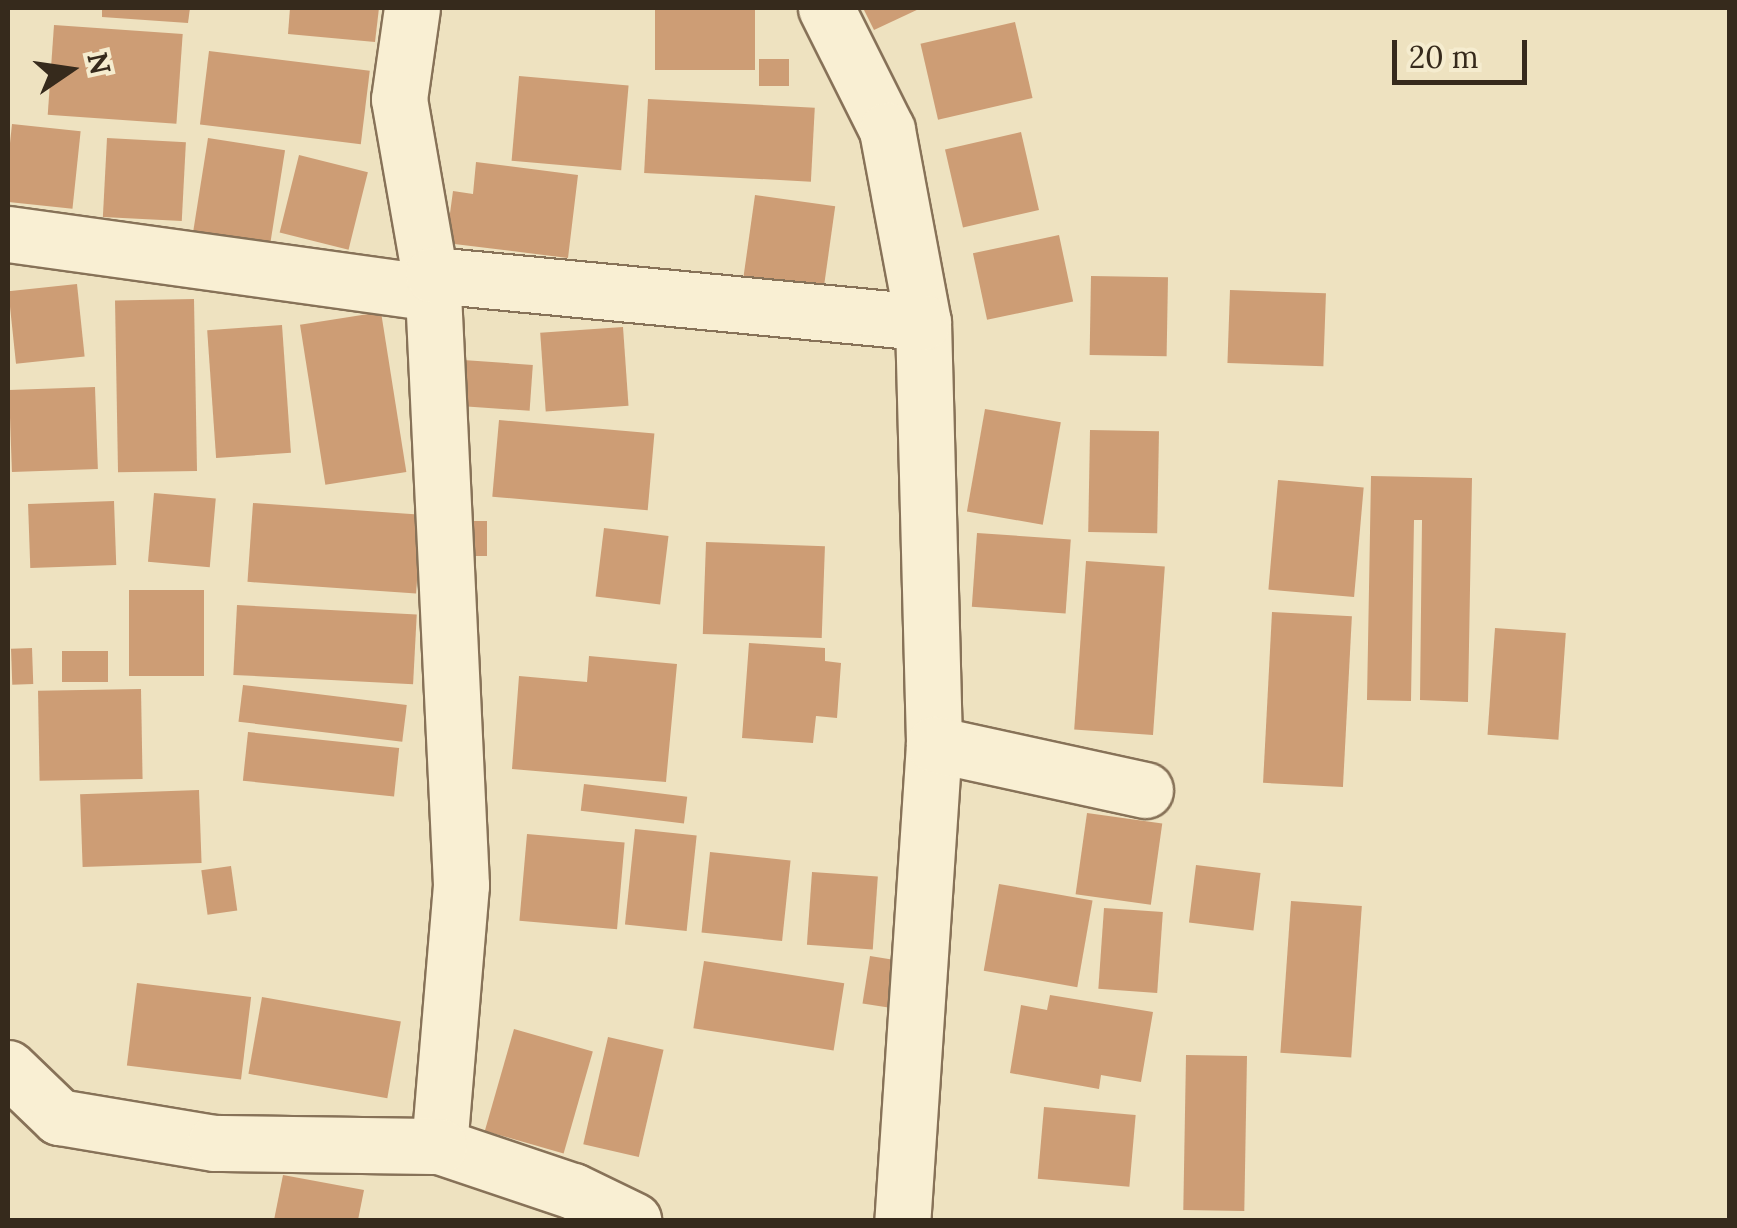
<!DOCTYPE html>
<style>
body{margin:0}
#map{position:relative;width:1737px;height:1228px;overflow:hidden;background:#eee2c0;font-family:Lora,serif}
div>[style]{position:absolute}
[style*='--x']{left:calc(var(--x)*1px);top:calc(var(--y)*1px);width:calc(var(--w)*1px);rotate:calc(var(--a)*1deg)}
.building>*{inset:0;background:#cd9d75;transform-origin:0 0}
.roads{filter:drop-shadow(2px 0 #877258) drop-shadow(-2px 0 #877258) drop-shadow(0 2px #877258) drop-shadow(0 -2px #877258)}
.minor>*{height:55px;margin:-27.5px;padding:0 27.5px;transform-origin:27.5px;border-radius:27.5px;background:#f9efd3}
span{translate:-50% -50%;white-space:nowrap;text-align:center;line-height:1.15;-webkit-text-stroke:8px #f5eccf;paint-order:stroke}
.frame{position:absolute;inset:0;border:10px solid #362a1c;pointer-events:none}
.north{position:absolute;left:20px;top:20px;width:100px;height:100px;-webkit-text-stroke:8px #f5eccf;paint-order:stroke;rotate:77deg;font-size:28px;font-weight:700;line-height:40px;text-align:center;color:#362a1c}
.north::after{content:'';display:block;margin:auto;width:35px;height:45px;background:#362a1c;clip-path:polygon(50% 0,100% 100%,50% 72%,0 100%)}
.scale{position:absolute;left:1392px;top:40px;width:135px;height:45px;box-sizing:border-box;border:5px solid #362a1c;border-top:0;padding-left:12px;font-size:30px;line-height:35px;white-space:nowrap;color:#362a1c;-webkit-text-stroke:8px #f5eccf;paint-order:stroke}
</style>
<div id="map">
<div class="building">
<i style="clip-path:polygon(102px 8px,190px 8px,188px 23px,102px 17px)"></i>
<i style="clip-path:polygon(290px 8px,379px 8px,375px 42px,288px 34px)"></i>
<i style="left:655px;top:8px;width:100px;height:62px"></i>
<i style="clip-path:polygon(863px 8px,921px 8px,874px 30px)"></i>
<i style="left:1015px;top:22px;width:78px;height:97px;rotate:77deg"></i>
<i style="left:54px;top:25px;width:129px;height:90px;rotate:4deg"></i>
<i style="left:209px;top:51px;width:162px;height:74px;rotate:7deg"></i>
<i style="left:759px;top:59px;width:30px;height:27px"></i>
<i style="left:519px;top:76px;width:110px;height:85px;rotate:5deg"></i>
<i style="left:648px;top:99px;width:167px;height:74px;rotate:3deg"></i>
<i style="left:12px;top:124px;width:69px;height:78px;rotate:6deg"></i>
<i style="left:1021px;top:132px;width:80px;height:78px;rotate:77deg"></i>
<i style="left:107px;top:138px;width:79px;height:79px;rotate:3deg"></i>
<i style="left:208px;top:138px;width:78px;height:107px;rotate:9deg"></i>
<i style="left:299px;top:155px;width:71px;height:80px;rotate:14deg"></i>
<i style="clip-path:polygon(476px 162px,578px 175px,568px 258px,446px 243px,453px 191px,473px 194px)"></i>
<i style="left:755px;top:195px;width:81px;height:91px;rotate:8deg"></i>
<i style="left:1059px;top:235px;width:68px;height:88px;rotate:78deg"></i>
<i style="left:1091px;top:276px;width:77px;height:79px;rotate:1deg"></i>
<i style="left:77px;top:284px;width:73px;height:69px;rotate:84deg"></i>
<i style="left:1230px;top:290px;width:96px;height:73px;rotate:2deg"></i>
<i style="left:194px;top:299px;width:172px;height:79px;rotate:89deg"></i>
<i style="left:381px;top:312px;width:162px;height:82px;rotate:81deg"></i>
<i style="left:282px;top:325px;width:128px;height:75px;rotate:86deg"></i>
<i style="left:623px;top:327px;width:79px;height:83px;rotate:86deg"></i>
<i style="left:463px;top:360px;width:70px;height:46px;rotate:4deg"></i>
<i style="left:95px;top:387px;width:82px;height:86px;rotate:88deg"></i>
<i style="left:985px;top:409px;width:77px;height:104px;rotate:10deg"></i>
<i style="left:499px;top:420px;width:156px;height:77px;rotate:5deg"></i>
<i style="left:1090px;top:430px;width:69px;height:102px;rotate:1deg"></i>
<i style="clip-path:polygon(1371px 476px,1472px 478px,1468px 702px,1420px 700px,1422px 520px,1414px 520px,1411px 701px,1367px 700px)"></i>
<i style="left:1278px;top:480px;width:86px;height:110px;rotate:5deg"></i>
<i style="left:154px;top:493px;width:62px;height:69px;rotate:5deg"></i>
<i style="left:114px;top:501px;width:64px;height:86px;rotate:88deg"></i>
<i style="left:253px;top:503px;width:169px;height:79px;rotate:4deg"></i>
<i style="left:463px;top:521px;width:24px;height:35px"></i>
<i style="left:604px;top:528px;width:65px;height:69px;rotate:7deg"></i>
<i style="left:977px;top:533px;width:94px;height:74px;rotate:4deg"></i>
<i style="left:706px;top:542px;width:119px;height:92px;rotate:2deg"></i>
<i style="left:1086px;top:561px;width:79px;height:169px;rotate:4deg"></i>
<i style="left:204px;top:590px;width:86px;height:75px;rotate:90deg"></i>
<i style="left:237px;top:605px;width:180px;height:70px;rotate:3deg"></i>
<i style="left:1272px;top:612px;width:80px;height:171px;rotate:3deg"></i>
<i style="left:1495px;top:628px;width:71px;height:107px;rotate:4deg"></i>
<i style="clip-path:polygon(749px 643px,825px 648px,825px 661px,841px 663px,837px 718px,816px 716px,813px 743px,742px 738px)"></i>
<i style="left:32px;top:648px;width:36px;height:21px;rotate:88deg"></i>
<i style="left:108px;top:651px;width:31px;height:46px;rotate:90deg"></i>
<i style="clip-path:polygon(589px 656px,677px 664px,666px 782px,512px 769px,519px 676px,587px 682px)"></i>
<i style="left:243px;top:685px;width:165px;height:37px;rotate:7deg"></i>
<i style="left:141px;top:689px;width:90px;height:103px;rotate:89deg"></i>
<i style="left:248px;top:732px;width:152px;height:49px;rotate:6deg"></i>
<i style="left:584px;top:784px;width:104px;height:27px;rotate:7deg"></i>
<i style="left:199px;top:790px;width:73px;height:119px;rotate:88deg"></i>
<i style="left:1087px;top:813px;width:76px;height:82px;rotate:8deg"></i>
<i style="left:635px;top:829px;width:62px;height:96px;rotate:6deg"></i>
<i style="left:527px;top:834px;width:98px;height:87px;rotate:5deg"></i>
<i style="left:710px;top:852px;width:81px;height:81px;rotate:6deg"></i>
<i style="left:1196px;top:865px;width:65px;height:58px;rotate:7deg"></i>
<i style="left:231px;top:866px;width:45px;height:30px;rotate:82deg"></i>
<i style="left:812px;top:872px;width:66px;height:73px;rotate:4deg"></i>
<i style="left:999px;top:884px;width:95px;height:88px;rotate:10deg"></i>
<i style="left:1291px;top:901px;width:71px;height:152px;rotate:4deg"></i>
<i style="left:1104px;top:908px;width:59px;height:81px;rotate:4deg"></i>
<i style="left:870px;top:956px;width:36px;height:48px;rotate:9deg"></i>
<i style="left:704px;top:961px;width:142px;height:68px;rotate:9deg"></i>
<i style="left:137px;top:983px;width:115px;height:83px;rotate:7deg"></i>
<i style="clip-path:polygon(1050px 995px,1153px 1012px,1141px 1082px,1101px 1075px,1099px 1089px,1010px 1073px,1021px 1005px,1047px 1010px)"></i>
<i style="left:262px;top:997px;width:141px;height:78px;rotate:10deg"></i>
<i style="left:514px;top:1029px;width:82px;height:106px;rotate:16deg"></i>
<i style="left:608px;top:1037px;width:57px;height:110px;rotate:13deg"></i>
<i style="left:1186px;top:1055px;width:61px;height:155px;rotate:1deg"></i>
<i style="left:1044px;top:1107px;width:92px;height:72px;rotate:5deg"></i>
<i style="clip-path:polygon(283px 1175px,364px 1190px,358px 1220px,274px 1220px)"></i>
</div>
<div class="roads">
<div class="minor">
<i style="--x:412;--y:8;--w:92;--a:98.1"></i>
<i style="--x:399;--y:99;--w:197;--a:80.1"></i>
<i style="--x:826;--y:8;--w:136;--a:63.4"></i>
<i style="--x:887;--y:130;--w:195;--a:79.4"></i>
<i style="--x:923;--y:322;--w:422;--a:88.5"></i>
<i style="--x:934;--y:744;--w:477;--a:93.8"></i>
<i style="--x:8;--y:234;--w:429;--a:7.9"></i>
<i style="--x:433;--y:293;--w:593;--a:87.29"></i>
<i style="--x:461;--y:885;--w:262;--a:94.8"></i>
<i style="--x:439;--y:1146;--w:141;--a:18.6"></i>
<i style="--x:573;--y:1191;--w:67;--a:25.8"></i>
<i style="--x:433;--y:275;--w:492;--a:5.5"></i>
<i style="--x:934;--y:744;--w:216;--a:12.3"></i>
<i style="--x:8;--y:1068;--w:71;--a:43.9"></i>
<i style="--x:59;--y:1117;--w:158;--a:9.5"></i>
<i style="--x:215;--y:1143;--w:224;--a:0.8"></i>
</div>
</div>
<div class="frame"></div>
<div class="north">N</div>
<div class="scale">20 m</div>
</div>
